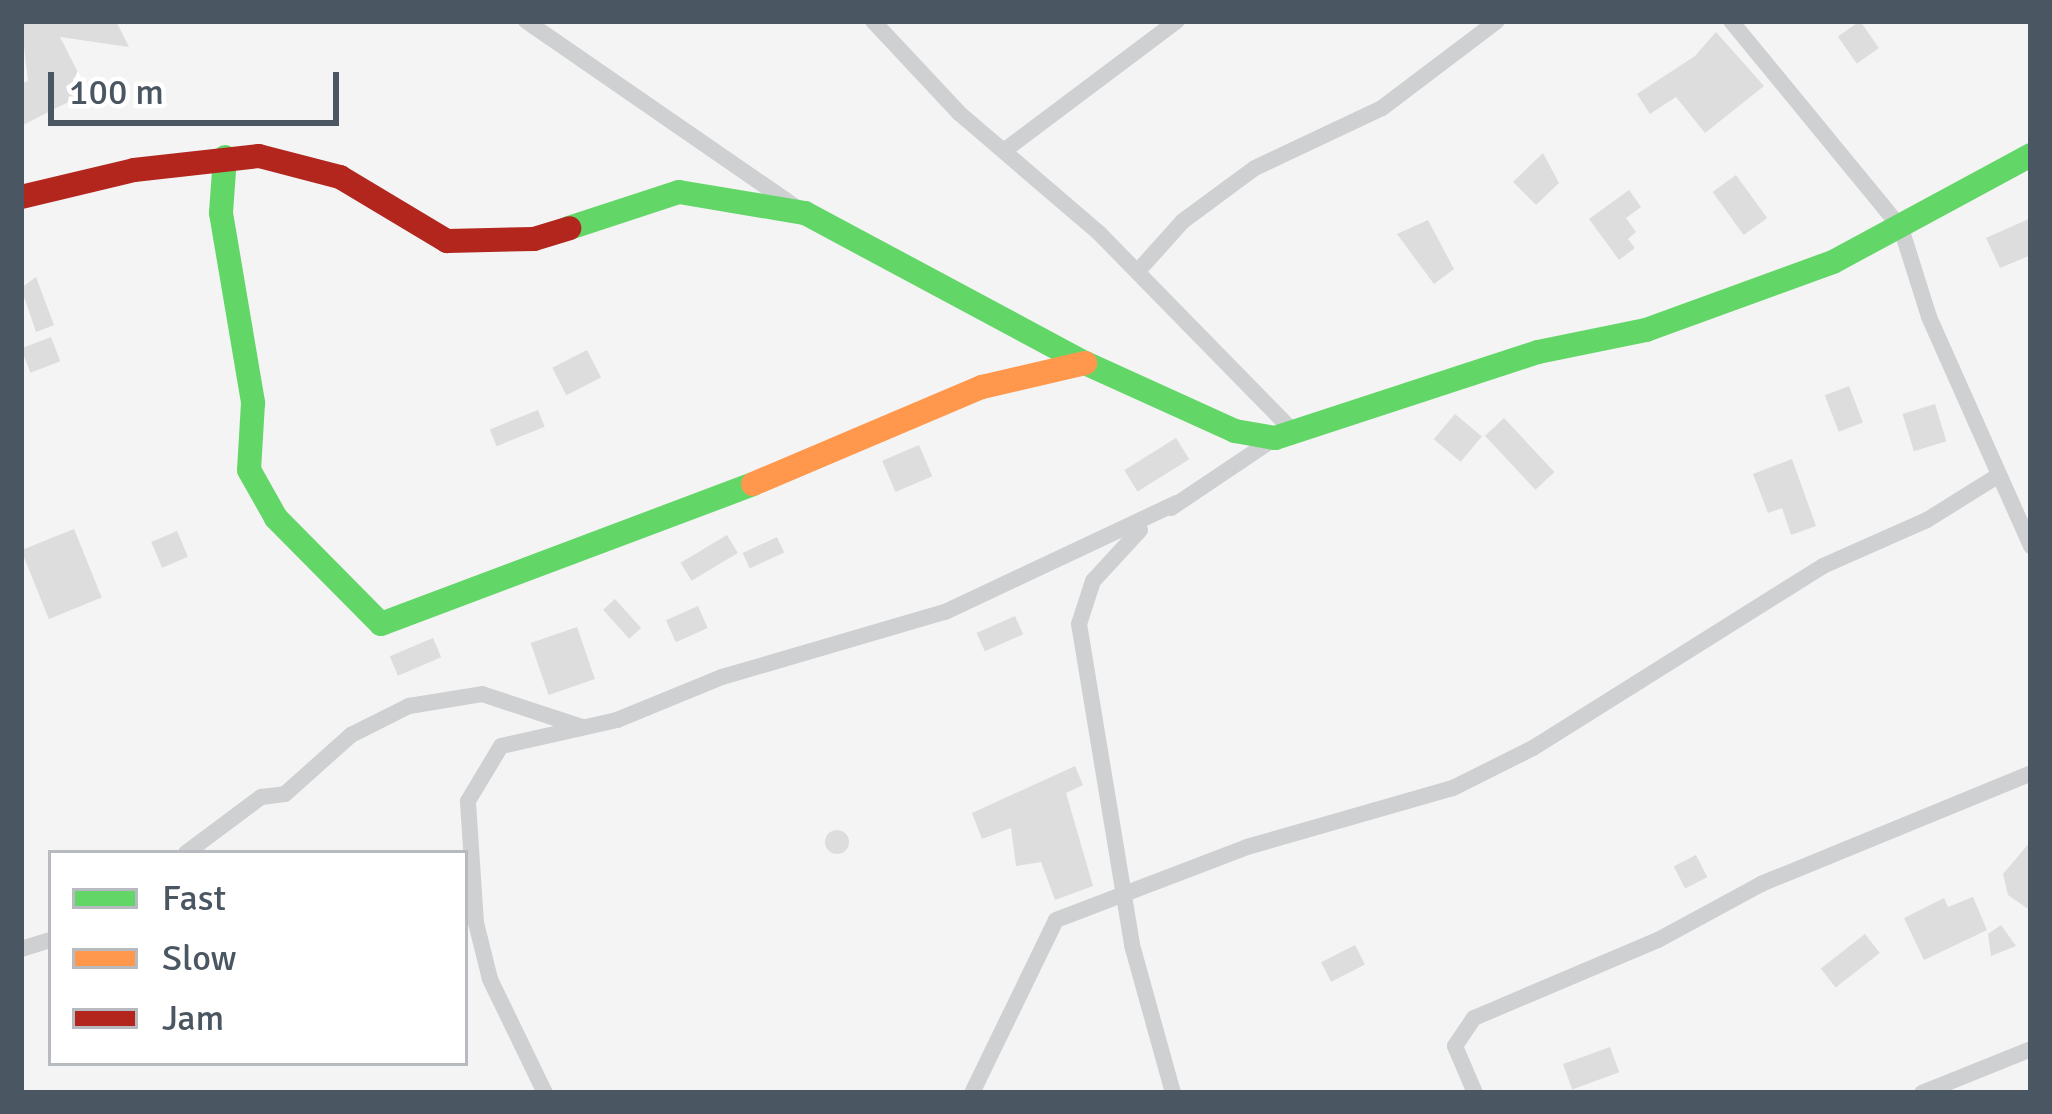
<!DOCTYPE html>
<style>
body{margin:0}
#map{position:relative;width:2052px;height:1114px;overflow:hidden;background:#f4f4f4;font-family:Signika,sans-serif}
div>[style]{position:absolute}
[style*='--x']{left:calc(var(--x)*1px);top:calc(var(--y)*1px);width:calc(var(--w)*1px);rotate:calc(var(--a)*1deg)}
.building>*{inset:0;background:#ddddde;transform-origin:0 0}
.round{border-radius:50%}
.street>*{height:16px;margin:-8px;padding:0 8px;transform-origin:8px;border-radius:8px;background:#ced0d2}
.fast>*{height:24px;margin:-12px;padding:0 12px;transform-origin:12px;border-radius:12px;background:#63d668}
.slow>*{height:24px;margin:-12px;padding:0 12px;transform-origin:12px;border-radius:12px;background:#ff974d}
.jam>*{height:24px;margin:-12px;padding:0 12px;transform-origin:12px;border-radius:12px;background:#b3261e}
span{translate:-50% -50%;white-space:nowrap;text-align:center;line-height:1.15;-webkit-text-stroke:12px #fff;paint-order:stroke}
.frame{position:absolute;inset:0;border:24px solid #4a5661;pointer-events:none}
.legend{position:absolute;left:48px;top:850px;width:420px;height:216px;box-sizing:border-box;background:#fff;border:3px solid #b7bbc0;margin:0;padding:15px 21px;list-style:none;font-size:36px;color:#4a5661}
.legend li{display:flex;align-items:center;gap:24px;height:60px}
.legend b{width:60px;border:3px solid #b7bbc0}
.scale{position:absolute;left:48px;top:72px;width:291px;height:54px;box-sizing:border-box;border:6px solid #4a5661;border-top:0;padding-left:15px;font-size:36px;line-height:42px;white-space:nowrap;color:#4a5661;-webkit-text-stroke:9px #fff;paint-order:stroke}
</style>
<div id="map">
<div class="building">
<i style="clip-path:polygon(21px 21px,116px 21px,129px 47px,60px 37px,88px 92px,21px 126px,21px 84px,28px 81px)"></i>
<i style="left:1860px;top:21px;width:33px;height:27px;rotate:55deg"></i>
<i style="clip-path:polygon(1716px 32px,1764px 86px,1705px 133px,1676px 97px,1650px 114px,1637px 94px,1695px 56px)"></i>
<i style="clip-path:polygon(1543px 153px,1559px 183px,1536px 205px,1513px 182px)"></i>
<i style="left:1736px;top:175px;width:53px;height:29px;rotate:54deg"></i>
<i style="clip-path:polygon(1629px 190px,1641px 207px,1626px 218px,1636px 232px,1628px 239px,1635px 248px,1619px 260px,1589px 219px)"></i>
<i style="clip-path:polygon(2031px 218px,2031px 255px,2000px 268px,1986px 238px)"></i>
<i style="clip-path:polygon(1428px 220px,1454px 269px,1434px 284px,1397px 234px)"></i>
<i style="clip-path:polygon(36px 277px,54px 325px,36px 332px,21px 288px)"></i>
<i style="left:51px;top:337px;width:26px;height:32px;rotate:69deg"></i>
<i style="left:587px;top:350px;width:31px;height:39px;rotate:63deg"></i>
<i style="left:1849px;top:386px;width:39px;height:26px;rotate:69deg"></i>
<i style="left:1935px;top:404px;width:39px;height:34px;rotate:73deg"></i>
<i style="left:538px;top:410px;width:18px;height:52px;rotate:68deg"></i>
<i style="left:1455px;top:414px;width:35px;height:33px;rotate:40deg"></i>
<i style="left:1504px;top:418px;width:74px;height:26px;rotate:47deg"></i>
<i style="left:1176px;top:438px;width:25px;height:61px;rotate:58deg"></i>
<i style="left:919px;top:445px;width:34px;height:40px;rotate:67deg"></i>
<i style="clip-path:polygon(1792px 459px,1816px 526px,1791px 535px,1782px 508px,1768px 513px,1753px 474px)"></i>
<i style="left:74px;top:529px;width:74px;height:57px;rotate:68deg"></i>
<i style="left:177px;top:531px;width:28px;height:28px;rotate:67deg"></i>
<i style="left:727px;top:535px;width:21px;height:54px;rotate:59deg"></i>
<i style="left:777px;top:537px;width:17px;height:38px;rotate:65deg"></i>
<i style="left:615px;top:599px;width:39px;height:16px;rotate:48deg"></i>
<i style="left:698px;top:606px;width:24px;height:35px;rotate:66deg"></i>
<i style="left:1015px;top:616px;width:20px;height:42px;rotate:66deg"></i>
<i style="left:577px;top:627px;width:55px;height:49px;rotate:71deg"></i>
<i style="left:433px;top:638px;width:21px;height:47px;rotate:67deg"></i>
<i style="clip-path:polygon(1075px 766px,1083px 785px,1066px 793px,1093px 886px,1055px 900px,1041px 862px,1016px 866px,1011px 828px,982px 839px,972px 813px)"></i>
<i class="round" style="left:825px;top:830px;width:24px;height:24px"></i>
<i style="clip-path:polygon(2031px 841px,2031px 911px,2008px 895px,2003px 874px)"></i>
<i style="left:1696px;top:855px;width:25px;height:25px;rotate:63deg"></i>
<i style="clip-path:polygon(1973px 897px,1987px 930px,1924px 960px,1904px 918px,1944px 898px,1948px 907px)"></i>
<i style="clip-path:polygon(2001px 925px,2016px 946px,1991px 956px,1988px 934px)"></i>
<i style="left:1865px;top:934px;width:24px;height:56px;rotate:52deg"></i>
<i style="left:1355px;top:945px;width:22px;height:38px;rotate:63deg"></i>
<i style="left:1610px;top:1047px;width:27px;height:50px;rotate:70deg"></i>
</div>
<div class="street">
<i style="--x:526;--y:21;--w:326;--a:34.6"></i>
<i style="--x:873;--y:21;--w:126;--a:46.9"></i>
<i style="--x:959;--y:113;--w:186;--a:40.6"></i>
<i style="--x:1100;--y:234;--w:279;--a:45.6"></i>
<i style="--x:1731;--y:21;--w:268;--a:50.6"></i>
<i style="--x:1901;--y:228;--w:93;--a:72.5"></i>
<i style="--x:1929;--y:317;--w:251;--a:66"></i>
<i style="--x:1005;--y:150;--w:215;--a:-36.9"></i>
<i style="--x:1138;--y:271;--w:67;--a:-48"></i>
<i style="--x:1183;--y:221;--w:89;--a:-36.4"></i>
<i style="--x:1255;--y:168;--w:140;--a:-25.3"></i>
<i style="--x:1382;--y:108;--w:144;--a:-37.1"></i>
<i style="--x:1171;--y:508;--w:125;--a:-33.9"></i>
<i style="--x:1140;--y:530;--w:69;--a:132.7"></i>
<i style="--x:1093;--y:581;--w:45;--a:108"></i>
<i style="--x:1079;--y:624;--w:325;--a:80.6"></i>
<i style="--x:1132;--y:945;--w:154;--a:74.5"></i>
<i style="--x:186;--y:853;--w:94;--a:-36.7"></i>
<i style="--x:261;--y:797;--w:24;--a:-7"></i>
<i style="--x:285;--y:794;--w:89;--a:-41.8"></i>
<i style="--x:351;--y:735;--w:65;--a:-26.6"></i>
<i style="--x:409;--y:706;--w:74;--a:-9.3"></i>
<i style="--x:482;--y:694;--w:105;--a:18.3"></i>
<i style="--x:21;--y:949;--w:31;--a:-17"></i>
<i style="--x:545;--y:1093;--w:127;--a:-115.8"></i>
<i style="--x:490;--y:979;--w:58;--a:-104"></i>
<i style="--x:476;--y:923;--w:122;--a:-93.8"></i>
<i style="--x:468;--y:801;--w:64;--a:-59"></i>
<i style="--x:501;--y:746;--w:119;--a:-12.6"></i>
<i style="--x:617;--y:720;--w:113;--a:-22.3"></i>
<i style="--x:722;--y:677;--w:232;--a:-16.3"></i>
<i style="--x:945;--y:612;--w:256;--a:-25.2"></i>
<i style="--x:972;--y:1093;--w:192;--a:-64.1"></i>
<i style="--x:1056;--y:920;--w:204;--a:-20.9"></i>
<i style="--x:1247;--y:847;--w:214;--a:-16"></i>
<i style="--x:1453;--y:788;--w:89;--a:-26.6"></i>
<i style="--x:1533;--y:748;--w:342;--a:-32.1"></i>
<i style="--x:1823;--y:566;--w:114;--a:-23.9"></i>
<i style="--x:1927;--y:520;--w:85;--a:-32"></i>
<i style="--x:1475;--y:1093;--w:51;--a:-113.1"></i>
<i style="--x:1455;--y:1046;--w:34;--a:-56"></i>
<i style="--x:1474;--y:1018;--w:200;--a:-23"></i>
<i style="--x:1658;--y:940;--w:117;--a:-28.5"></i>
<i style="--x:1761;--y:884;--w:292;--a:-22.3"></i>
<i style="--x:1922;--y:1093;--w:118;--a:-22"></i>
</div>
<div class="fast">
<i style="--x:225;--y:157;--w:56;--a:94.1"></i>
<i style="--x:221;--y:213;--w:193;--a:80.4"></i>
<i style="--x:253;--y:403;--w:67;--a:93.4"></i>
<i style="--x:249;--y:470;--w:55;--a:60.6"></i>
<i style="--x:276;--y:518;--w:149;--a:45.3"></i>
<i style="--x:381;--y:624;--w:397;--a:-20.6"></i>
<i style="--x:569;--y:228;--w:116;--a:-18.1"></i>
<i style="--x:679;--y:192;--w:128;--a:9.5"></i>
<i style="--x:805;--y:213;--w:318;--a:28.2"></i>
<i style="--x:1085;--y:363;--w:165;--a:24.4"></i>
<i style="--x:1235;--y:431;--w:41;--a:9.9"></i>
<i style="--x:1275;--y:438;--w:277;--a:-18.1"></i>
<i style="--x:1538;--y:352;--w:110;--a:-11.5"></i>
<i style="--x:1646;--y:330;--w:199;--a:-20"></i>
<i style="--x:1833;--y:262;--w:225;--a:-28.4"></i>
</div>
<div class="slow">
<i style="--x:753;--y:484;--w:249;--a:-23"></i>
<i style="--x:982;--y:387;--w:106;--a:-13.1"></i>
</div>
<div class="jam">
<i style="--x:21;--y:197;--w:116;--a:-13.4"></i>
<i style="--x:134;--y:170;--w:126;--a:-6.4"></i>
<i style="--x:259;--y:156;--w:84;--a:14.5"></i>
<i style="--x:340;--y:177;--w:125;--a:30.9"></i>
<i style="--x:447;--y:241;--w:87;--a:-1.3"></i>
<i style="--x:534;--y:239;--w:37;--a:-17"></i>
</div>
<div class="frame"></div>
<ul class="legend">
<li><b style="height:15px;background:#63d668"></b>Fast</li>
<li><b style="height:15px;background:#ff974d"></b>Slow</li>
<li><b style="height:15px;background:#b3261e"></b>Jam</li>
</ul>
<div class="scale">100 m</div>
</div>
